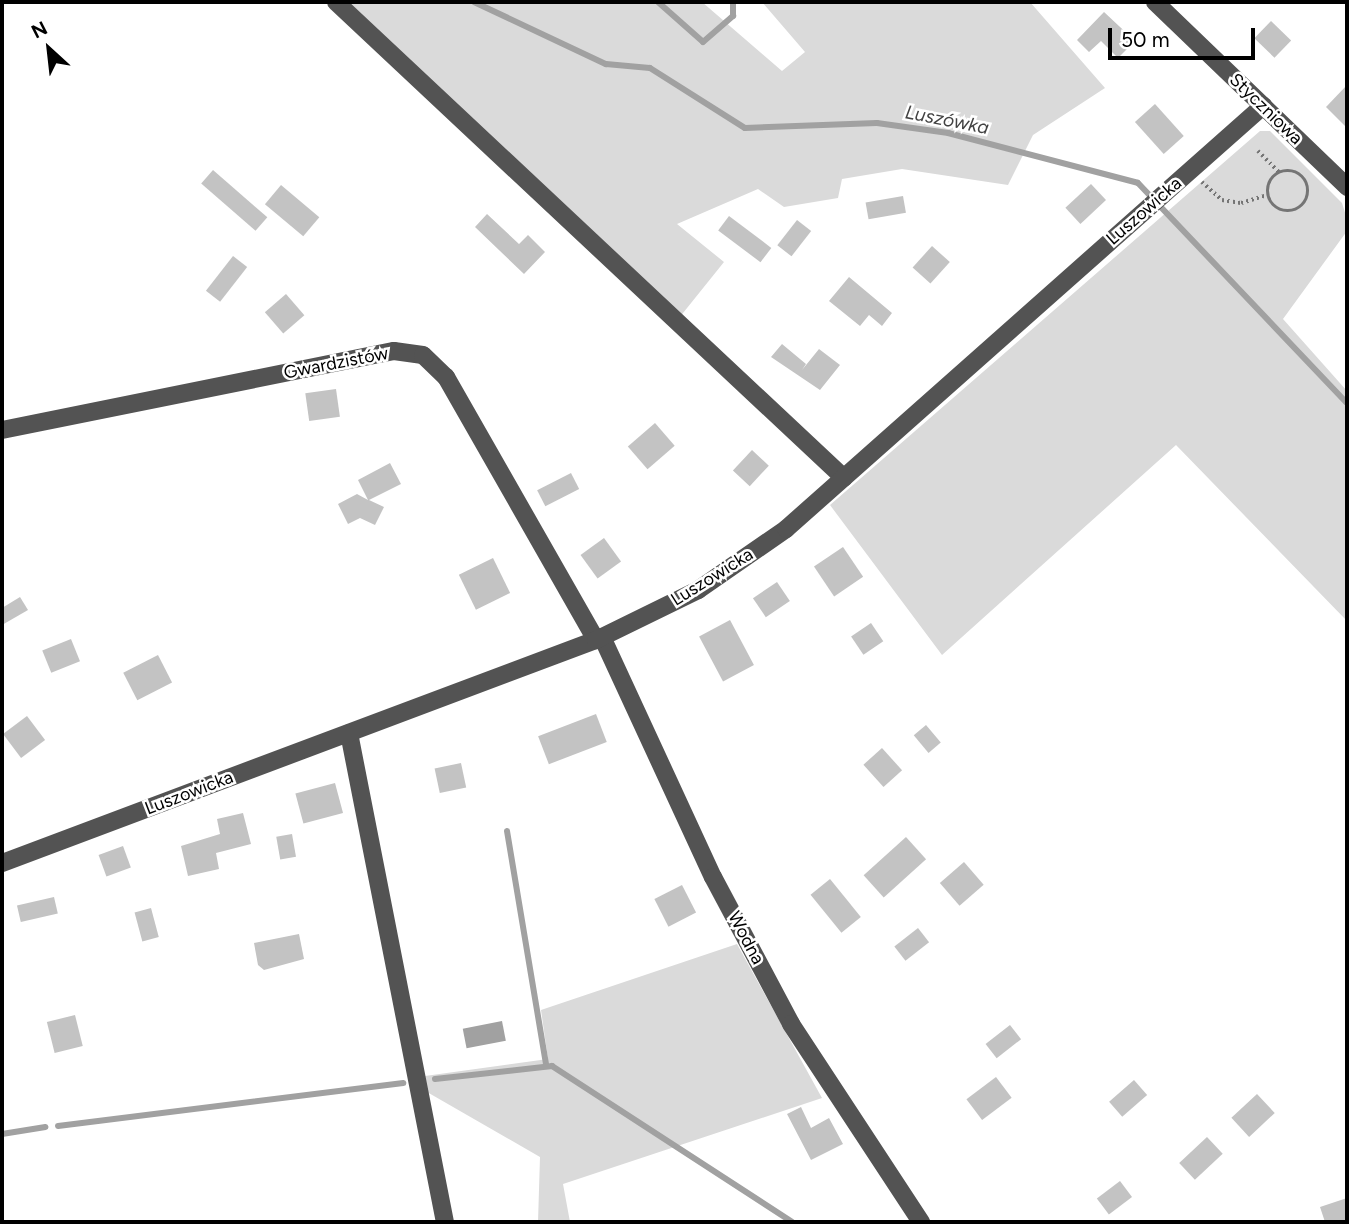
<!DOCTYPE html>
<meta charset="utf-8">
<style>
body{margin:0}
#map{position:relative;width:1349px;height:1224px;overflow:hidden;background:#fff;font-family:Figtree,sans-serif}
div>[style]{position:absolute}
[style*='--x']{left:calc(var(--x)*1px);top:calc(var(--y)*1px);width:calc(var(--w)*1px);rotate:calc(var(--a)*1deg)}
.green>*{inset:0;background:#dadada}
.water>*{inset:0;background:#a1a1a1;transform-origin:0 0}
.stream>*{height:6px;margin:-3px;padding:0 3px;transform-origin:3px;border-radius:3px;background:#a1a1a1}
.building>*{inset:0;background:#c3c3c3;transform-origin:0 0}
.path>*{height:3.5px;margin-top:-1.75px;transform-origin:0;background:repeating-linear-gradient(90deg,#757575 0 2px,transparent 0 5.5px)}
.path>.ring{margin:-1.75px;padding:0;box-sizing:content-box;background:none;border:3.5px solid #757575;border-radius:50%}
.minor>*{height:18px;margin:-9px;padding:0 9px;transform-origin:9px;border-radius:9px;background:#535353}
span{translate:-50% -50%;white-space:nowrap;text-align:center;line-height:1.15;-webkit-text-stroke:5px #fff;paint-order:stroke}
.street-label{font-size:18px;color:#000}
.water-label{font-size:19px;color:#424242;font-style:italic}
.frame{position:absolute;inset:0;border:4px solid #000;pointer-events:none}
.north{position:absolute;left:14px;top:14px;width:70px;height:70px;-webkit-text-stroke:5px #fff;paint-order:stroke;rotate:333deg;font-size:19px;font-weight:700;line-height:28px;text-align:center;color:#000}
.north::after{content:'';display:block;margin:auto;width:24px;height:32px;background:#000;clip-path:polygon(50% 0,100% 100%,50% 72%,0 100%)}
.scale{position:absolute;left:1108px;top:28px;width:147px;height:32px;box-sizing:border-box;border:4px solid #000;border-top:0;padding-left:9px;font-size:21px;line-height:24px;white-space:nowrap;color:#000;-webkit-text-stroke:5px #fff;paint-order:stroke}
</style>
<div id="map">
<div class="green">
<i style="clip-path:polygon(344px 2px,702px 2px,782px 71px,805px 52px,762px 2px,1030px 2px,1105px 88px,1033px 135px,1008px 185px,902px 169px,842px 179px,838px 198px,784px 207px,758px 189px,677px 224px,724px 262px,679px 318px)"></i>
<i style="clip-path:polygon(1260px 131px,1270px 131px,1342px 203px,1347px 219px,1347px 231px,1283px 319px,1347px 391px,1347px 621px,1176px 445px,942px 655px,830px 505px)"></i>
<i style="clip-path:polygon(737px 944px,822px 1098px,563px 1184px,570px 1222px,538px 1222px,540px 1157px,427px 1092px,425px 1076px,548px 1059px,541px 1010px)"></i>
</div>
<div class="water">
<i style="left:502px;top:1021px;width:20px;height:40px;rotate:79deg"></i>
</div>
<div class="stream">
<i style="--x:474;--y:2;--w:146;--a:25.2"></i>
<i style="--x:606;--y:64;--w:44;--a:5.2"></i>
<i style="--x:650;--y:68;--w:112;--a:32.3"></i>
<i style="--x:745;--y:128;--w:132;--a:-2.2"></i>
<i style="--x:877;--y:123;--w:72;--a:8"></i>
<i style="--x:948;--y:133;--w:196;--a:14.7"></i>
<i style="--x:1138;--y:183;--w:303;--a:46.5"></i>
<i style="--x:658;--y:2;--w:60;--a:41.6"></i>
<i style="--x:703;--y:42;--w:40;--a:-41"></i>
<i style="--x:733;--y:16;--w:14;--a:-90"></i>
<i style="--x:507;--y:831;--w:236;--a:80.5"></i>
<i style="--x:435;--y:1079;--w:118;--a:-6.3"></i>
<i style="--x:552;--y:1066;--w:286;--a:33"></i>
<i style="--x:58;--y:1126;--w:348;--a:-7.1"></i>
<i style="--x:2;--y:1134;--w:44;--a:-9.2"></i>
</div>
<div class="building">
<i style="clip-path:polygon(1104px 12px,1135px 41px,1118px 58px,1101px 41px,1089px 52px,1077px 40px)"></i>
<i style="left:1271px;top:21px;width:28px;height:24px;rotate:44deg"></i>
<i style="clip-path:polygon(1347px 85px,1347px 128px,1326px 107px)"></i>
<i style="left:1155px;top:104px;width:43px;height:27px;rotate:48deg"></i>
<i style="left:213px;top:170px;width:72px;height:18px;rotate:41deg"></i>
<i style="left:1091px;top:184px;width:22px;height:35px;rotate:47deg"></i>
<i style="left:281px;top:185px;width:50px;height:25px;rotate:40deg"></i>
<i style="left:903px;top:196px;width:17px;height:38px;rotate:80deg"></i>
<i style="clip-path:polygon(487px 214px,519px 244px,528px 235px,545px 252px,524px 274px,475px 227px)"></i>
<i style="left:729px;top:216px;width:53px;height:18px;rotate:37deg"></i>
<i style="left:797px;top:220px;width:18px;height:32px;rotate:38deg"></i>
<i style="left:932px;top:246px;width:24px;height:29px;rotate:42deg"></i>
<i style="left:233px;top:256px;width:18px;height:44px;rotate:38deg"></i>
<i style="clip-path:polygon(849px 277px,892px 313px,882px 326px,869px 315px,860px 326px,829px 301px)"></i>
<i style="left:286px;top:294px;width:28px;height:28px;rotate:49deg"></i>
<i style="clip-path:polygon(782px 344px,806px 364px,802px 370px,819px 349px,840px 365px,820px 390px,771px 357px)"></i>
<i style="left:336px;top:389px;width:28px;height:31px;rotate:82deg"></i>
<i style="left:655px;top:423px;width:30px;height:36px;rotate:49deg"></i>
<i style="left:752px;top:450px;width:23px;height:28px;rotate:43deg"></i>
<i style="clip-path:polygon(390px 463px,401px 484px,369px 500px,384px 507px,375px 525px,360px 518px,348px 524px,338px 504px,357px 494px,368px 500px,358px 480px)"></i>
<i style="left:571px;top:473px;width:18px;height:38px;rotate:63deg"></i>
<i style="left:604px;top:538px;width:29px;height:29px;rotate:54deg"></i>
<i style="left:843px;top:547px;width:36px;height:35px;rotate:56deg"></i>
<i style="left:493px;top:558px;width:39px;height:38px;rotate:64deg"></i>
<i style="left:777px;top:582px;width:23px;height:29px;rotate:56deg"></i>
<i style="clip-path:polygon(20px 597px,28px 610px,2px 625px,2px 608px)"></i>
<i style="left:730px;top:620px;width:51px;height:35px;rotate:62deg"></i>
<i style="left:871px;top:623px;width:22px;height:24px;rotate:56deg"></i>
<i style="left:71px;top:639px;width:24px;height:31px;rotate:68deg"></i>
<i style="left:158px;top:655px;width:31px;height:39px;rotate:63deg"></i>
<i style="left:596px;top:714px;width:30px;height:62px;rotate:69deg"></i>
<i style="left:27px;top:716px;width:30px;height:30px;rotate:53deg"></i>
<i style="left:926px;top:725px;width:23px;height:16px;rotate:50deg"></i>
<i style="left:882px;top:748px;width:30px;height:25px;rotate:48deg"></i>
<i style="left:461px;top:763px;width:25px;height:27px;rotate:78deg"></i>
<i style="left:335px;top:783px;width:31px;height:41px;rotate:75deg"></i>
<i style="clip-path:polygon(243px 813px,251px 844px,216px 853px,219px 869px,188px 876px,181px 846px,220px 834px,217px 819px)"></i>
<i style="left:292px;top:834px;width:23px;height:16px;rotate:80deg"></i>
<i style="left:906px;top:837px;width:30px;height:57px;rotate:48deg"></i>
<i style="left:123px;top:846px;width:23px;height:26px;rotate:70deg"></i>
<i style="left:964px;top:862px;width:30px;height:32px;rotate:49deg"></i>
<i style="left:830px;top:879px;width:49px;height:25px;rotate:51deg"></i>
<i style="left:682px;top:885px;width:31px;height:31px;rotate:63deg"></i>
<i style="left:54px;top:897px;width:17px;height:38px;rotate:77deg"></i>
<i style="left:151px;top:908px;width:30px;height:17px;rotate:75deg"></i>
<i style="left:918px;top:928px;width:18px;height:30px;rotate:52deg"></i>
<i style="clip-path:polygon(299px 934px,304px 959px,264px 970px,258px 965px,254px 943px)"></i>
<i style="left:75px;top:1015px;width:32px;height:29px;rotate:76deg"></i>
<i style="left:1010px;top:1025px;width:18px;height:31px;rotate:52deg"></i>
<i style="left:996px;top:1077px;width:26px;height:37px;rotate:53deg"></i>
<i style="left:1134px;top:1080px;width:20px;height:33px;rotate:49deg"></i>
<i style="left:1257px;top:1094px;width:26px;height:35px;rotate:47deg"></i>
<i style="clip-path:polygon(801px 1107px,811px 1128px,829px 1118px,843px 1144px,811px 1160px,787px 1114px)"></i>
<i style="left:1207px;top:1137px;width:23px;height:38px;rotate:47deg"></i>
<i style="left:1120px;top:1181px;width:20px;height:29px;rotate:53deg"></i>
<i style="clip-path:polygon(1347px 1198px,1347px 1222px,1325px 1222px,1320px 1207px)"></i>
</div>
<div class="path">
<i style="--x:1258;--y:151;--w:30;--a:45"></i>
<i class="ring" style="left:1268px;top:171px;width:36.5px;height:36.5px"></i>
<i style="--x:1202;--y:182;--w:27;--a:42"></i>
<i style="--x:1222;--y:200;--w:19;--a:9"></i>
<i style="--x:1241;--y:203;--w:28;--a:-17"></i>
</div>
<div class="minor">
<i style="--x:336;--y:2;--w:696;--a:43.14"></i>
<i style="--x:1155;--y:2;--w:267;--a:43.9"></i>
<i style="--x:2;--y:430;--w:400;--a:-11.4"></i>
<i style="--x:394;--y:351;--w:29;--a:8"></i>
<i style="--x:423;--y:355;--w:32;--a:44"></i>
<i style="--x:446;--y:377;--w:303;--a:60.3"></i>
<i style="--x:602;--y:637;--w:264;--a:65.2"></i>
<i style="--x:713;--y:877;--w:166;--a:62"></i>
<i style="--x:791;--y:1024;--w:237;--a:56.7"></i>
<i style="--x:349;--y:733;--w:498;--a:78.9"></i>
<i style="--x:2;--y:863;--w:634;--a:-20.58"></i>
<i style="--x:596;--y:640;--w:114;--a:-26.1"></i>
<i style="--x:698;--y:590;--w:107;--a:-34.7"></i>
<i style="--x:786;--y:529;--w:638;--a:-41.57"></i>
</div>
<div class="street-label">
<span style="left:1266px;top:109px;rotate:44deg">Styczniowa</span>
<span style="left:1144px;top:211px;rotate:-41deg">Luszowicka</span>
<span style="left:336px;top:363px;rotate:-11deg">Gwardzistów</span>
<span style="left:712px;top:577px;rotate:-32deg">Luszowicka</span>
<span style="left:189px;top:793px;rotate:-21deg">Luszowicka</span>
<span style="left:746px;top:938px;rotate:62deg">Wodna</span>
</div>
<div class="water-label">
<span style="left:947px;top:120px;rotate:11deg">Luszówka</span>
</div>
<div class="frame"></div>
<div class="north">N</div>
<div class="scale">50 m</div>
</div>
